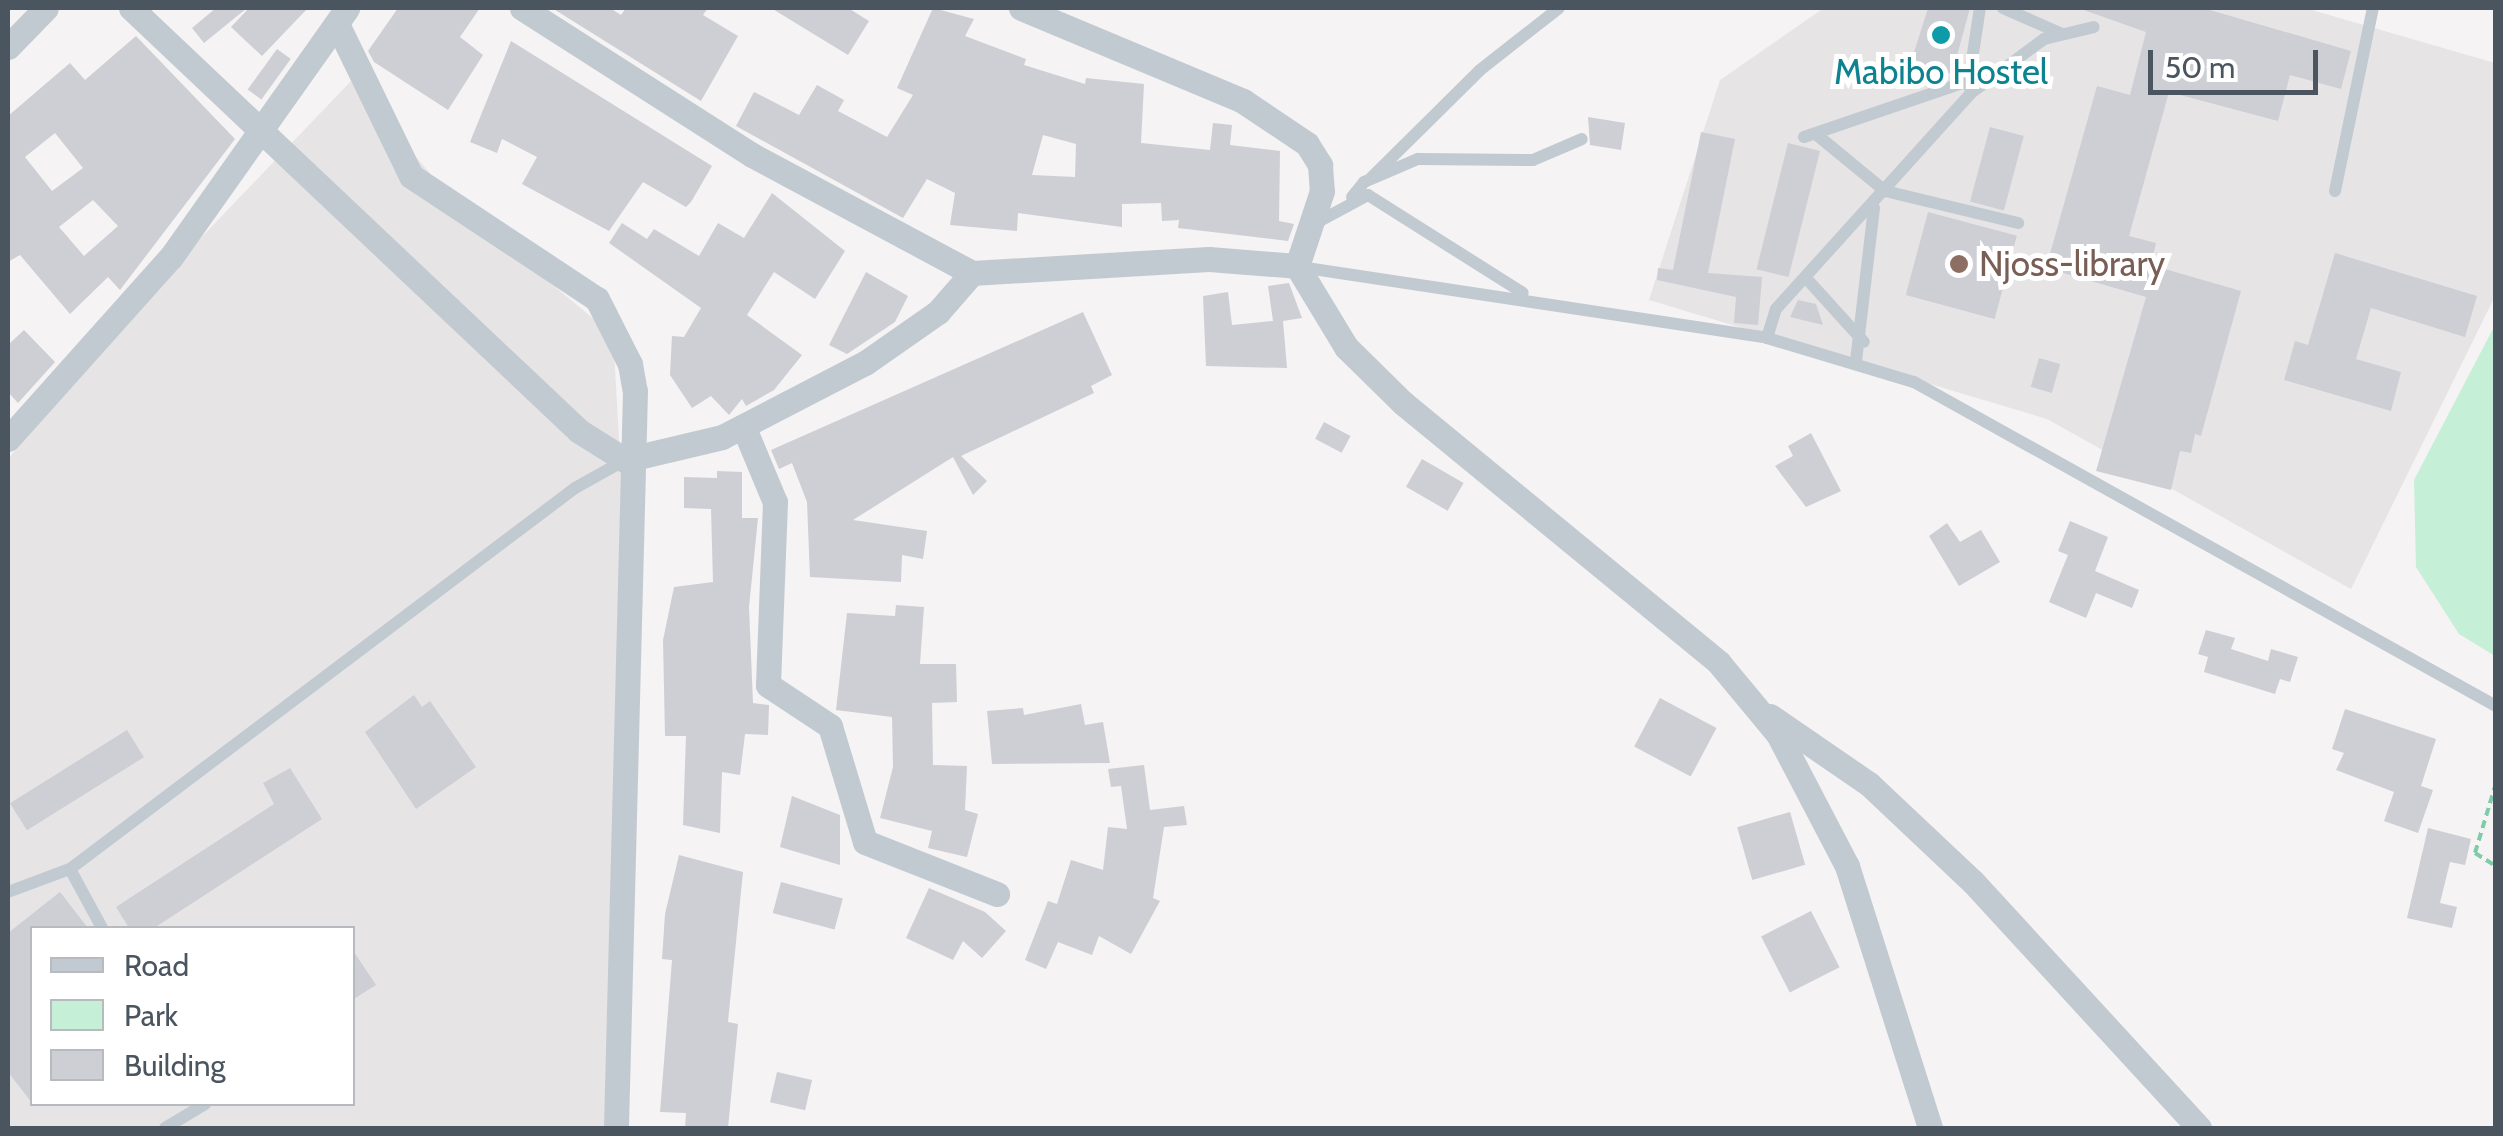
<!DOCTYPE html>
<style>
body{margin:0}
#map{position:relative;width:2503px;height:1136px;overflow:hidden;background:#f5f3f3;font-family:Cabin,sans-serif}
div>[style]{position:absolute}
[style*='--x']{left:calc(var(--x)*1px);top:calc(var(--y)*1px);width:calc(var(--w)*1px);rotate:calc(var(--a)*1deg)}
.education>*{inset:0;background:#e6e4e5}
.green>*{inset:0;background:#c5efd7}
.building>*{inset:0;background:#cdcfd5;transform-origin:0 0}
.path>*{height:4px;margin-top:-2px;transform-origin:0;background:repeating-linear-gradient(90deg,#7ecca8 0 8px,transparent 0 13px)}
.service>*{height:12px;margin:-6px;padding:0 6px;transform-origin:6px;border-radius:6px;background:#c2cad1}
.minor>*{height:25px;margin:-12.5px;padding:0 12.5px;transform-origin:12.5px;border-radius:12.5px;background:#c2cad1}
.dots>*{width:28px;height:28px;translate:-50% -50%;box-sizing:border-box;border:5px solid #fff;border-radius:50%}
span{translate:-50% -50%;white-space:nowrap;text-align:center;line-height:1.15;-webkit-text-stroke:10px #fff;paint-order:stroke}
.culture-label{font-size:35px;color:#0d838f}
.education-label{font-size:35px;color:#785e54}
.left{translate:0 -50%;text-align:left}
.frame{position:absolute;inset:0;border:10px solid #4b5560;pointer-events:none}
.legend{position:absolute;left:30px;top:926px;width:325px;height:180px;box-sizing:border-box;background:#fff;border:2px solid #b7bbbf;margin:0;padding:12px 18px;list-style:none;font-size:30px;color:#4b5560}
.legend li{display:flex;align-items:center;gap:20px;height:50px}
.legend b{width:50px;border:2px solid #b7bbbf}
.scale{position:absolute;left:2148px;top:50px;width:170px;height:45px;box-sizing:border-box;border:5px solid #4b5560;border-top:0;padding-left:12px;font-size:30px;line-height:35px;white-space:nowrap;color:#4b5560;-webkit-text-stroke:8px #fff;paint-order:stroke}
</style>
<div id="map">
<div class="education">
<i style="clip-path:polygon(1824px 8px,2305px 8px,2495px 63px,2495px 296px,2351px 589px,2047px 419px,1649px 300px,1720px 80px)"></i>
<i style="clip-path:polygon(evenodd,351px 81px,458px 206px,613px 335px,622px 490px,614px 1128px,8px 1128px,8px 459px,152px 289px,351px 81px,32px 928px,352px 928px,352px 1104px,32px 1104px,32px 928px)"></i>
</div>
<div class="green">
<i style="clip-path:polygon(2495px 325px,2495px 656px,2459px 634px,2416px 567px,2414px 480px)"></i>
</div>
<div class="building">
<i style="clip-path:polygon(216px 8px,247px 8px,204px 43px,192px 28px)"></i>
<i style="clip-path:polygon(249px 8px,308px 8px,262px 56px,231px 27px)"></i>
<i style="clip-path:polygon(398px 8px,480px 8px,460px 37px,483px 55px,448px 110px,374px 62px,368px 51px)"></i>
<i style="clip-path:polygon(552px 8px,610px 8px,621px 15px,626px 8px,708px 8px,703px 15px,738px 36px,701px 101px)"></i>
<i style="clip-path:polygon(771px 8px,848px 8px,869px 21px,848px 55px)"></i>
<i style="clip-path:polygon(evenodd,933px 8px,974px 19px,965px 36px,1026px 59px,1024px 65px,1085px 84px,1086px 78px,1144px 84px,1141px 143px,1210px 150px,1213px 123px,1232px 125px,1230px 145px,1280px 151px,1279px 221px,1294px 224px,1288px 241px,1178px 228px,1179px 220px,1162px 221px,1161px 203px,1122px 204px,1122px 227px,1018px 213px,1017px 231px,950px 225px,955px 193px,927px 179px,903px 218px,736px 126px,754px 92px,799px 115px,817px 85px,844px 100px,838px 111px,887px 137px,913px 95px,897px 88px,933px 8px,1043px 135px,1076px 144px,1075px 177px,1032px 175px,1043px 135px)"></i>
<i style="clip-path:polygon(1928px 8px,1970px 8px,1952px 74px,1911px 62px)"></i>
<i style="clip-path:polygon(2078px 8px,2203px 8px,2351px 51px,2341px 89px,2290px 75px,2278px 121px,2169px 92px,2129px 236px,2156px 243px,2151px 265px,2241px 291px,2201px 436px,2195px 434px,2191px 453px,2180px 451px,2171px 490px,2096px 471px,2146px 297px,2046px 268px,2097px 86px,2130px 95px,2146px 32px)"></i>
<i style="clip-path:polygon(evenodd,136px 36px,235px 139px,120px 290px,108px 277px,70px 314px,20px 255px,8px 262px,8px 116px,70px 63px,85px 80px,136px 36px,55px 133px,83px 168px,52px 191px,25px 157px,55px 133px,136px 36px,93px 200px,118px 226px,84px 256px,59px 227px,93px 200px)"></i>
<i style="clip-path:polygon(511px 41px,712px 166px,691px 202px,686px 207px,643px 182px,609px 231px,522px 184px,537px 157px,502px 139px,497px 153px,470px 142px)"></i>
<i style="left:277px;top:49px;width:17px;height:50px;rotate:36deg"></i>
<i style="clip-path:polygon(1588px 117px,1625px 123px,1621px 150px,1590px 145px)"></i>
<i style="left:1990px;top:127px;width:35px;height:77px;rotate:15deg"></i>
<i style="clip-path:polygon(1701px 132px,1735px 139px,1708px 273px,1762px 277px,1758px 325px,1734px 323px,1736px 297px,1657px 280px,1658px 268px,1673px 270px)"></i>
<i style="left:1788px;top:143px;width:33px;height:130px;rotate:14deg"></i>
<i style="clip-path:polygon(772px 193px,845px 251px,815px 299px,774px 272px,747px 315px,802px 355px,774px 390px,746px 406px,742px 399px,729px 415px,711px 396px,692px 408px,670px 375px,672px 336px,684px 337px,701px 308px,609px 243px,622px 223px,647px 239px,654px 229px,699px 256px,718px 223px,744px 238px)"></i>
<i style="left:1928px;top:212px;width:92px;height:86px;rotate:15deg"></i>
<i style="clip-path:polygon(2335px 253px,2477px 296px,2465px 337px,2371px 308px,2356px 359px,2401px 372px,2391px 411px,2284px 380px,2295px 341px,2308px 345px)"></i>
<i style="clip-path:polygon(866px 272px,908px 296px,895px 322px,847px 354px,829px 345px)"></i>
<i style="clip-path:polygon(1289px 283px,1302px 318px,1283px 321px,1287px 368px,1206px 366px,1203px 296px,1228px 292px,1232px 325px,1273px 321px,1268px 286px)"></i>
<i style="clip-path:polygon(1798px 300px,1816px 304px,1823px 325px,1790px 317px)"></i>
<i style="clip-path:polygon(1083px 312px,1112px 375px,1091px 386px,1094px 393px,961px 456px,987px 481px,973px 495px,953px 457px,853px 520px,927px 531px,923px 559px,902px 555px,901px 582px,810px 577px,807px 502px,792px 463px,779px 469px,771px 450px)"></i>
<i style="clip-path:polygon(24px 330px,55px 362px,18px 403px,8px 392px,8px 345px)"></i>
<i style="left:2039px;top:358px;width:22px;height:30px;rotate:16deg"></i>
<i style="left:1324px;top:422px;width:30px;height:19px;rotate:28deg"></i>
<i style="clip-path:polygon(1811px 433px,1841px 491px,1806px 507px,1775px 466px,1793px 456px,1788px 446px)"></i>
<i style="left:1422px;top:459px;width:48px;height:32px;rotate:30deg"></i>
<i style="clip-path:polygon(717px 471px,742px 472px,742px 518px,758px 518px,749px 607px,753px 703px,769px 705px,768px 735px,745px 734px,740px 775px,722px 772px,720px 833px,683px 825px,686px 736px,665px 736px,663px 640px,674px 587px,713px 582px,711px 509px,684px 508px,684px 477px,717px 478px)"></i>
<i style="clip-path:polygon(2070px 521px,2108px 537px,2095px 571px,2139px 590px,2132px 608px,2096px 593px,2086px 618px,2049px 602px,2068px 555px,2058px 551px)"></i>
<i style="clip-path:polygon(1947px 523px,1960px 542px,1981px 530px,2000px 562px,1959px 586px,1929px 536px)"></i>
<i style="clip-path:polygon(896px 605px,924px 607px,920px 664px,956px 664px,957px 702px,932px 703px,933px 765px,967px 766px,965px 810px,978px 814px,967px 857px,928px 848px,932px 831px,880px 818px,893px 767px,892px 717px,836px 710px,847px 613px,895px 616px)"></i>
<i style="clip-path:polygon(2206px 630px,2235px 638px,2231px 649px,2268px 661px,2271px 649px,2298px 657px,2290px 682px,2280px 679px,2275px 694px,2204px 672px,2208px 657px,2198px 654px)"></i>
<i style="clip-path:polygon(414px 695px,422px 707px,430px 701px,476px 767px,416px 809px,365px 732px)"></i>
<i style="left:1660px;top:698px;width:64px;height:55px;rotate:28deg"></i>
<i style="clip-path:polygon(1081px 704px,1085px 725px,1103px 722px,1110px 763px,992px 764px,987px 711px,1023px 708px,1024px 715px)"></i>
<i style="clip-path:polygon(2345px 709px,2436px 739px,2421px 786px,2433px 790px,2418px 833px,2384px 821px,2394px 792px,2336px 770px,2344px 753px,2332px 749px)"></i>
<i style="left:127px;top:730px;width:32px;height:138px;rotate:58deg"></i>
<i style="clip-path:polygon(1144px 765px,1150px 810px,1184px 806px,1187px 825px,1164px 827px,1153px 898px,1160px 901px,1131px 954px,1099px 936px,1092px 955px,1058px 942px,1046px 969px,1025px 960px,1048px 901px,1057px 904px,1071px 860px,1103px 870px,1108px 827px,1127px 829px,1121px 786px,1111px 787px,1108px 769px)"></i>
<i style="clip-path:polygon(290px 768px,322px 819px,154px 928px,129px 928px,116px 907px,274px 804px,263px 783px)"></i>
<i style="clip-path:polygon(792px 796px,840px 815px,840px 865px,780px 847px)"></i>
<i style="left:1790px;top:812px;width:55px;height:55px;rotate:74deg"></i>
<i style="clip-path:polygon(2428px 828px,2471px 839px,2465px 865px,2450px 862px,2440px 903px,2457px 907px,2452px 928px,2407px 918px)"></i>
<i style="clip-path:polygon(679px 855px,743px 872px,728px 1022px,738px 1024px,728px 1128px,685px 1128px,686px 1113px,660px 1112px,672px 960px,662px 959px,665px 914px)"></i>
<i style="left:781px;top:882px;width:64px;height:32px;rotate:15deg"></i>
<i style="clip-path:polygon(929px 888px,985px 912px,1006px 931px,982px 958px,963px 941px,953px 960px,906px 938px)"></i>
<i style="clip-path:polygon(60px 892px,88px 928px,32px 928px,32px 1103px,8px 1072px,8px 933px)"></i>
<i style="left:1811px;top:911px;width:63px;height:56px;rotate:63deg"></i>
<i style="clip-path:polygon(352px 949px,376px 985px,352px 1000px)"></i>
<i style="left:777px;top:1072px;width:36px;height:31px;rotate:13deg"></i>
</div>
<div class="path">
<i style="--x:2496;--y:783;--w:73;--a:106.7"></i>
<i style="--x:2475;--y:853;--w:25;--a:32"></i>
</div>
<div class="service">
<i style="--x:2003;--y:8;--w:64;--a:23.8"></i>
<i style="--x:1968;--y:86;--w:79;--a:-81.3"></i>
<i style="--x:1817;--y:135;--w:88;--a:39.5"></i>
<i style="--x:1885;--y:191;--w:137;--a:13.5"></i>
<i style="--x:1804;--y:137;--w:171;--a:-18.8"></i>
<i style="--x:1371;--y:178;--w:153;--a:-44.7"></i>
<i style="--x:1480;--y:70;--w:100;--a:-38.1"></i>
<i style="--x:2335;--y:191;--w:187;--a:-78.3"></i>
<i style="--x:1352;--y:197;--w:19;--a:-51"></i>
<i style="--x:1364;--y:182;--w:59;--a:-23.1"></i>
<i style="--x:1418;--y:159;--w:115;--a:0.5"></i>
<i style="--x:1533;--y:160;--w:53;--a:-23.2"></i>
<i style="--x:1316;--y:223;--w:59;--a:-28.3"></i>
<i style="--x:1368;--y:195;--w:183;--a:32.3"></i>
<i style="--x:1300;--y:267;--w:472;--a:8.6"></i>
<i style="--x:1767;--y:338;--w:153;--a:16.7"></i>
<i style="--x:1914;--y:382;--w:666;--a:29.1"></i>
<i style="--x:1806;--y:278;--w:86;--a:47.8"></i>
<i style="--x:1767;--y:338;--w:30;--a:-73"></i>
<i style="--x:1776;--y:309;--w:291;--a:-47.9"></i>
<i style="--x:1971;--y:93;--w:91;--a:-36.5"></i>
<i style="--x:2044;--y:39;--w:51;--a:-13.5"></i>
<i style="--x:1856;--y:361;--w:154;--a:-83.3"></i>
<i style="--x:70;--y:869;--w:67;--a:61.5"></i>
<i style="--x:8;--y:892;--w:66;--a:-20.4"></i>
<i style="--x:70;--y:869;--w:633;--a:-37.03"></i>
<i style="--x:575;--y:488;--w:57;--a:-29.2"></i>
<i style="--x:165;--y:1128;--w:47;--a:-31"></i>
</div>
<div class="minor">
<i style="--x:131;--y:8;--w:616;--a:43.36"></i>
<i style="--x:579;--y:431;--w:54;--a:32.2"></i>
<i style="--x:625;--y:460;--w:100;--a:-13.3"></i>
<i style="--x:722;--y:437;--w:161;--a:-27.4"></i>
<i style="--x:865;--y:363;--w:89;--a:-34.9"></i>
<i style="--x:938;--y:312;--w:52;--a:-48.9"></i>
<i style="--x:522;--y:8;--w:273;--a:32.6"></i>
<i style="--x:752;--y:155;--w:250;--a:28.2"></i>
<i style="--x:972;--y:273;--w:237;--a:-3.4"></i>
<i style="--x:1209;--y:259;--w:88;--a:4.5"></i>
<i style="--x:1021;--y:8;--w:241;--a:22.7"></i>
<i style="--x:1243;--y:101;--w:77;--a:33.9"></i>
<i style="--x:1307;--y:144;--w:25;--a:58"></i>
<i style="--x:1320;--y:165;--w:26;--a:86"></i>
<i style="--x:1322;--y:191;--w:79;--a:108.4"></i>
<i style="--x:1297;--y:266;--w:95;--a:58.8"></i>
<i style="--x:1346;--y:347;--w:80;--a:44.5"></i>
<i style="--x:1403;--y:403;--w:409;--a:39.4"></i>
<i style="--x:1719;--y:663;--w:92;--a:50.3"></i>
<i style="--x:1778;--y:734;--w:149;--a:62.4"></i>
<i style="--x:1847;--y:866;--w:275;--a:72.4"></i>
<i style="--x:337;--y:24;--w:169;--a:64"></i>
<i style="--x:411;--y:176;--w:223;--a:33.5"></i>
<i style="--x:597;--y:299;--w:73;--a:63.1"></i>
<i style="--x:630;--y:364;--w:27;--a:80"></i>
<i style="--x:635;--y:391;--w:737;--a:91.48"></i>
<i style="--x:8;--y:47;--w:54;--a:-45.7"></i>
<i style="--x:744;--y:428;--w:80;--a:67.3"></i>
<i style="--x:775;--y:502;--w:183;--a:92.2"></i>
<i style="--x:768;--y:685;--w:74;--a:33.5"></i>
<i style="--x:830;--y:726;--w:121;--a:73.2"></i>
<i style="--x:865;--y:842;--w:142;--a:21.5"></i>
<i style="--x:8;--y:439;--w:244;--a:-48.2"></i>
<i style="--x:171;--y:257;--w:305;--a:-54.7"></i>
<i style="--x:1770;--y:716;--w:120;--a:34.5"></i>
<i style="--x:1869;--y:784;--w:143;--a:43.3"></i>
<i style="--x:1973;--y:882;--w:334;--a:47.4"></i>
</div>
<div class="dots">
<i style="left:1941px;top:35px;background:#0f9aa8"></i>
<i style="left:1959px;top:264px;background:#8d6e63"></i>
</div>
<div class="culture-label">
<span style="left:1941px;top:72px">Mabibo Hostel</span>
</div>
<div class="education-label">
<span class="left" style="left:1979px;top:264px">Njoss-library</span>
</div>
<div class="frame"></div>
<ul class="legend">
<li><b style="height:12px;background:#c2cad1"></b>Road</li>
<li><b style="height:28px;background:#c5efd7"></b>Park</li>
<li><b style="height:28px;background:#cdcfd5"></b>Building</li>
</ul>
<div class="scale">50 m</div>
</div>
